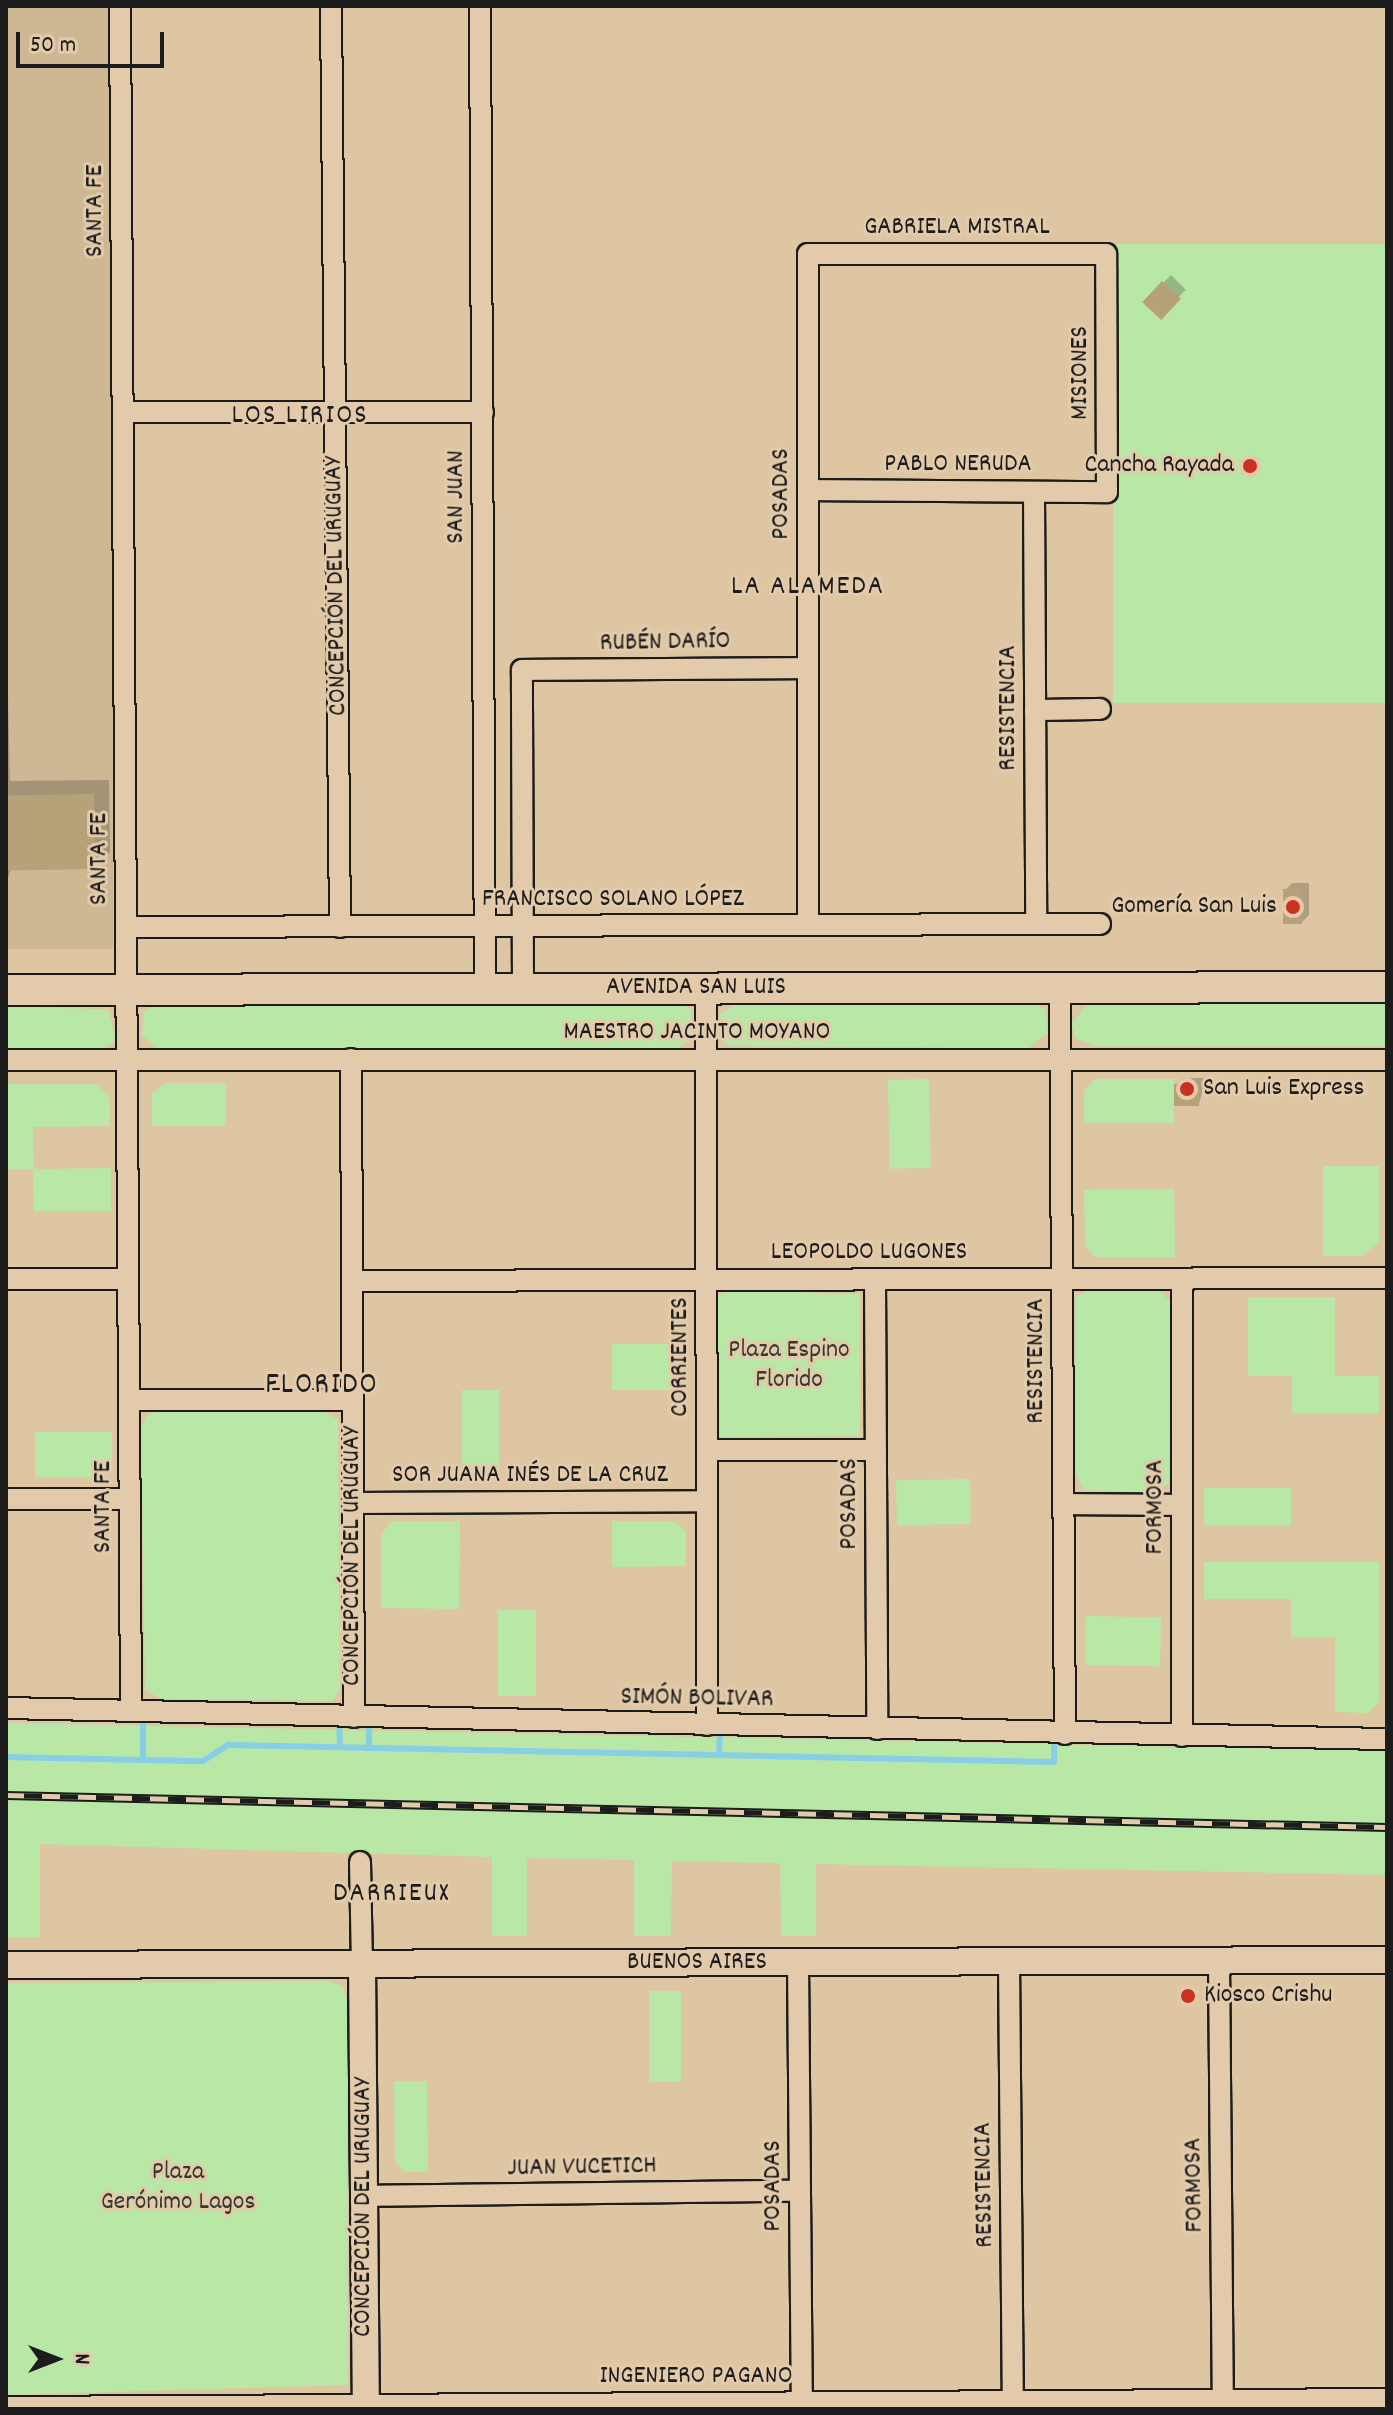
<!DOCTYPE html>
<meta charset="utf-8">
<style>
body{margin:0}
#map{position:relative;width:1393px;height:2415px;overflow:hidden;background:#dec6a3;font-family:Dekko,sans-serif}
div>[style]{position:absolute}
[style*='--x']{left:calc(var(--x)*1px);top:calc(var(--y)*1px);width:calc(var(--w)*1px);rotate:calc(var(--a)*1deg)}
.built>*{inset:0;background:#ceb894;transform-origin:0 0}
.green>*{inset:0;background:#b8e7a6;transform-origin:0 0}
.shadow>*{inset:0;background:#0003;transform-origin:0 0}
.stream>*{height:6px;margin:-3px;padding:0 3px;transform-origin:3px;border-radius:3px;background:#86cfe6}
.building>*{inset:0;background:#b7a178;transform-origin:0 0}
.roads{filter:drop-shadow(2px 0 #1c1c1c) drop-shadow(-2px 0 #1c1c1c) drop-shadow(0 2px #1c1c1c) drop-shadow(0 -2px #1c1c1c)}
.minor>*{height:20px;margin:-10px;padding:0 10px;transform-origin:10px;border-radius:10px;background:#e2caaa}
.tertiary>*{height:26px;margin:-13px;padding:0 13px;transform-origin:13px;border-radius:13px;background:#e2caaa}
.secondary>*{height:30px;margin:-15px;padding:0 15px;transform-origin:15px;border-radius:15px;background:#e2caaa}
.rail>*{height:9px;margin-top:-4.5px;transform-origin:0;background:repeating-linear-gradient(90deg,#e2caaa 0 18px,#1c1c1c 0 36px);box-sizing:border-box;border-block:2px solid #1c1c1c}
.dots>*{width:22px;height:22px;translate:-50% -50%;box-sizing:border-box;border:4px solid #e2caaa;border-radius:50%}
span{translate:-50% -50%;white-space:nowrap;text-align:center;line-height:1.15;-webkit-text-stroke:6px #e2caaa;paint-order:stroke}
.street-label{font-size:26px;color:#1c1c1c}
.poi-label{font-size:26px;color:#1c1c1c}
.right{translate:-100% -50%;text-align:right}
.left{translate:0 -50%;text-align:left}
.park-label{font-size:26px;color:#333a31}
.neighbourhood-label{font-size:28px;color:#1c1c1c;letter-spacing:2px}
.quarter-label{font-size:30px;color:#1c1c1c;letter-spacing:2px}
.frame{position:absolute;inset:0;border:8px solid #1c1c1c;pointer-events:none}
.north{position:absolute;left:16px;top:2319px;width:80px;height:80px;-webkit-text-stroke:6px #e2caaa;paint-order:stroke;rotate:90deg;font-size:22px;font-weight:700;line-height:32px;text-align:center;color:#1c1c1c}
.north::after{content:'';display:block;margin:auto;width:28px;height:36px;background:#1c1c1c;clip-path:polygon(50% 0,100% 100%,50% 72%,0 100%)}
.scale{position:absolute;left:16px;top:32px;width:148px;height:36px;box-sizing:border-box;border:4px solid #1c1c1c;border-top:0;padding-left:10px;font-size:24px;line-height:28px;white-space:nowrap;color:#1c1c1c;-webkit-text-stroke:6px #e2caaa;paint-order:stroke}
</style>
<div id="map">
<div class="built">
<i style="left:6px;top:6px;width:107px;height:943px"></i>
</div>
<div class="green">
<i style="left:1387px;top:244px;width:459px;height:274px;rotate:90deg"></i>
<i style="clip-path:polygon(1387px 1000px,1387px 1046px,1097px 1046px,1076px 1039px,1071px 1024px,1090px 1001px)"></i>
<i style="clip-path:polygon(678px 1003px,691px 1009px,693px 1036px,678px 1048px,157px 1049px,142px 1035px,144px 1011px,155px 1006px)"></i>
<i style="clip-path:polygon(738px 1003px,1031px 1003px,1045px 1009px,1048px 1032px,1029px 1048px,730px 1046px,720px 1037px,720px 1014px)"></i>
<i style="clip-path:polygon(6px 1007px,108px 1009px,116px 1040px,105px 1048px,6px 1049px)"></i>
<i style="left:929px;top:1079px;width:89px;height:41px;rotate:89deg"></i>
<i style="clip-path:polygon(1095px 1079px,1174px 1079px,1174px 1123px,1084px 1123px,1084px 1091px)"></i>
<i style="clip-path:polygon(165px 1083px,226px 1083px,226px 1126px,152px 1126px,152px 1094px)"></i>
<i style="clip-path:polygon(6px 1084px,96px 1084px,110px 1097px,110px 1126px,33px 1127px,34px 1169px,111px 1168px,111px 1211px,34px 1211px,33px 1169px,6px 1169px)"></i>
<i style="clip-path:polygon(1323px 1166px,1379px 1166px,1379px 1241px,1363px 1256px,1323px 1256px)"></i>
<i style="clip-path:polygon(1174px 1189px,1175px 1257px,1095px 1257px,1085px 1246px,1084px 1190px)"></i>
<i style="clip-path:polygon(1157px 1288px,1171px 1303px,1169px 1483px,1152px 1493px,1084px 1490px,1075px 1472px,1076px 1297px,1090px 1289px)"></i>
<i style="clip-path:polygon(726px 1290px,860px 1294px,860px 1436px,720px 1437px,716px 1298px)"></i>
<i style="clip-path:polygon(1248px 1297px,1335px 1297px,1335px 1376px,1379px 1376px,1379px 1413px,1292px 1413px,1292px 1376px,1248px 1376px)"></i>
<i style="left:612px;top:1344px;width:74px;height:46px"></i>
<i style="left:462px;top:1390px;width:37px;height:88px"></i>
<i style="clip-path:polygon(158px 1411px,324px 1412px,338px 1419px,340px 1688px,333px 1701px,161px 1699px,145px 1690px,141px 1429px,146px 1416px)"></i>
<i style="clip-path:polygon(35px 1432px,112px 1432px,112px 1466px,99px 1477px,35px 1477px)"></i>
<i style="left:970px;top:1479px;width:45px;height:74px;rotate:89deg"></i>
<i style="left:1291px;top:1488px;width:37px;height:87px;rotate:90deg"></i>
<i style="clip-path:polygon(392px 1521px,460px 1521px,459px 1609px,381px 1608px,381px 1534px)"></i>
<i style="clip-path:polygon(612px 1521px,674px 1521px,686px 1531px,686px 1566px,612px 1567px)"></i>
<i style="clip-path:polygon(1204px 1562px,1379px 1562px,1379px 1702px,1368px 1713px,1335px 1712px,1335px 1637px,1291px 1637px,1291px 1599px,1204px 1599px)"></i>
<i style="left:498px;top:1610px;width:38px;height:86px"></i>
<i style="left:1086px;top:1616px;width:75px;height:49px;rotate:1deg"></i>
<i style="clip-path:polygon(6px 1723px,1387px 1751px,1387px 1875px,816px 1864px,816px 1936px,781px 1936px,780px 1863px,672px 1861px,671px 1936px,634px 1936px,634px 1860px,527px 1858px,527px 1936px,492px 1936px,492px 1857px,40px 1844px,40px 1937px,6px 1937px)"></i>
<i style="clip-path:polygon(327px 1981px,343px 1986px,347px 2002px,348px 2385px,6px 2395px,6px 1983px)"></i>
<i style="left:649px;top:1991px;width:32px;height:91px"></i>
<i style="clip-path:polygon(394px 2081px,427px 2081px,428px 2172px,405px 2172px,395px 2162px)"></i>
</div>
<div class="shadow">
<i style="left:1171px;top:275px;width:21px;height:38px;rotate:45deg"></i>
<i style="clip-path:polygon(6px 605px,10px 781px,109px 780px,110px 852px,94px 867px,11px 868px,6px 885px)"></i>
<i style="clip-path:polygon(1292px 883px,1309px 883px,1309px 915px,1302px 922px,1285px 890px)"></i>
<i style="clip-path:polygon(1183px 1078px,1206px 1078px,1199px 1104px,1176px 1085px)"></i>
</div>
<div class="stream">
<i style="--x:143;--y:1715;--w:45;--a:90"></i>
<i style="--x:339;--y:1720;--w:27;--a:88"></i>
<i style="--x:369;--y:1720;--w:28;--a:90"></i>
<i style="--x:719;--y:1755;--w:26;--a:-88"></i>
<i style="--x:6;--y:1757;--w:197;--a:1.2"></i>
<i style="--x:203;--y:1761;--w:30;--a:-33"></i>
<i style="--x:228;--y:1745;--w:826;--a:1.18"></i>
<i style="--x:1054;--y:1762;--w:28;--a:-90"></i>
</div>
<div class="building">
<i style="left:1162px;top:281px;width:26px;height:29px;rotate:43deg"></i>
<i style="left:94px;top:794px;width:75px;height:88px;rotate:89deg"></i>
<i style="left:1283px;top:889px;width:19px;height:35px"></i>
<i style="left:1174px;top:1084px;width:25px;height:22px"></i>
</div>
<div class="roads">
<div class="minor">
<i style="--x:120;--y:6;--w:1705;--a:89.63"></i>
<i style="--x:331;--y:6;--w:921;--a:89.44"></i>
<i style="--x:480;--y:6;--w:983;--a:89.71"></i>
<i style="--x:123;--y:412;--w:360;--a:0"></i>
<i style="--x:808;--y:490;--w:299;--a:0.4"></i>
<i style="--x:1107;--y:492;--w:238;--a:-90.2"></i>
<i style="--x:1106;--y:254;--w:298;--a:180"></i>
<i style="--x:808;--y:254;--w:671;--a:90"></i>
<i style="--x:1034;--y:492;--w:432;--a:89.7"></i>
<i style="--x:1035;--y:710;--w:65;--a:-0.9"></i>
<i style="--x:126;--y:927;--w:974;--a:-0.18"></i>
<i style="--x:1060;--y:987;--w:747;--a:89.62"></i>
<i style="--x:523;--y:988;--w:318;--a:-90.2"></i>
<i style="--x:522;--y:670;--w:286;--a:-0.4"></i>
<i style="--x:706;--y:988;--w:737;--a:89.92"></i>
<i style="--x:351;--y:1059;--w:658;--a:89.74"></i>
<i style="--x:6;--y:1060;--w:1381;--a:0"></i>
<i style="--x:6;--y:1279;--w:122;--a:0"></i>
<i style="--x:875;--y:1279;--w:450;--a:89.7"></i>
<i style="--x:1182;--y:1279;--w:457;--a:90"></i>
<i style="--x:352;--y:1281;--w:1035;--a:-0.17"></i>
<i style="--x:129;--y:1400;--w:224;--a:0"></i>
<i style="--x:707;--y:1450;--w:169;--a:0"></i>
<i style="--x:6;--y:1499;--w:124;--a:0"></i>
<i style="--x:353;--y:1503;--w:354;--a:-0.3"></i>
<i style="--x:1064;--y:1504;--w:118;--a:0.5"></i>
<i style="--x:6;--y:1708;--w:1381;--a:1.29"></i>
<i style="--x:360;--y:1862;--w:102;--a:88.9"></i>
<i style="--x:1009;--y:1961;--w:448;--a:89.5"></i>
<i style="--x:1219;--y:1961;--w:448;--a:89.5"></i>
<i style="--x:798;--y:1962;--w:447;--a:89.5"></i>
<i style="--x:364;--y:2196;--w:436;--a:-0.7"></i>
<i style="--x:6;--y:2407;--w:1381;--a:-0.33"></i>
</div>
<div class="tertiary">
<i style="--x:362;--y:1964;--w:445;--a:89.5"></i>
<i style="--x:6;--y:1965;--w:1381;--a:-0.21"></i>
</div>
<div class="secondary">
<i style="--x:6;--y:990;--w:1381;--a:-0.12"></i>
</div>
</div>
<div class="rail">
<i style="--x:6;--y:1795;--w:1381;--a:1.33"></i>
</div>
<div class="dots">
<i style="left:1250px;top:466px;background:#c8321e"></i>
<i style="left:1293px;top:907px;background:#c8321e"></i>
<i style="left:1187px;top:1089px;background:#c8321e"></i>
<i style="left:1188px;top:1996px;background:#c8321e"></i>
</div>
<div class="street-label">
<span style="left:96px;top:211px;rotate:-90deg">SANTA FE</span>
<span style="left:957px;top:228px">GABRIELA MISTRAL</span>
<span style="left:1081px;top:373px;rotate:-90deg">MISIONES</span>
<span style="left:958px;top:465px">PABLO NERUDA</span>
<span style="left:782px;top:494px;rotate:-90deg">POSADAS</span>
<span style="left:457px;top:497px;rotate:-90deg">SAN JUAN</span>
<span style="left:337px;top:586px;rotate:-91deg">CONCEPCIÓN DEL URUGUAY</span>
<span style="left:665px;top:643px;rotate:-1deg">RUBÉN DARÍO</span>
<span style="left:1009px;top:708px;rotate:-90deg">RESISTENCIA</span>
<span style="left:100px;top:859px;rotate:-90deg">SANTA FE</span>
<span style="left:613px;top:900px">FRANCISCO SOLANO LÓPEZ</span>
<span style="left:696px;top:988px">AVENIDA SAN LUIS</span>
<span style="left:697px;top:1033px">MAESTRO JACINTO MOYANO</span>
<span style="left:869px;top:1253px">LEOPOLDO LUGONES</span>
<span style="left:681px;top:1357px;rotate:-90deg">CORRIENTES</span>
<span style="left:1037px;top:1361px;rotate:-90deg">RESISTENCIA</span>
<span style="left:530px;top:1476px">SOR JUANA INÉS DE LA CRUZ</span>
<span style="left:850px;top:1504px;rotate:-90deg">POSADAS</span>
<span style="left:104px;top:1507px;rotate:-90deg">SANTA FE</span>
<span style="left:1156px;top:1507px;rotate:-90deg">FORMOSA</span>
<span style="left:353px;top:1556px;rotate:-90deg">CONCEPCIÓN DEL URUGUAY</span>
<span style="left:697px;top:1699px;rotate:1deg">SIMÓN BOLIVAR</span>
<span style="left:697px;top:1963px">BUENOS AIRES</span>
<span style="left:582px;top:2168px;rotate:-1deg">JUAN VUCETICH</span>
<span style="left:985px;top:2185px;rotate:-91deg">RESISTENCIA</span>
<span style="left:1195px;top:2185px;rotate:-91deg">FORMOSA</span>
<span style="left:774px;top:2186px;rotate:-90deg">POSADAS</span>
<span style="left:364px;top:2207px;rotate:-90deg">CONCEPCIÓN DEL URUGUAY</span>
<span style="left:696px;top:2377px">INGENIERO PAGANO</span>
</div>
<div class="poi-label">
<span class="right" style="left:1234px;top:466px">Cancha Rayada</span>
<span class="right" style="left:1277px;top:907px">Gomería San Luis</span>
<span class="left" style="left:1203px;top:1089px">San Luis Express</span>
<span class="left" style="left:1204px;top:1996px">Kiosco Crishu</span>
</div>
<div class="park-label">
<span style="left:789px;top:1366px">Plaza Espino<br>Florido</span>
<span style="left:178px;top:2188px">Plaza<br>Gerónimo Lagos</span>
</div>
<div class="neighbourhood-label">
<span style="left:300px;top:417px">LOS LIRIOS</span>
<span style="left:808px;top:588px">LA ALAMEDA</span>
<span style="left:392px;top:1895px">DARRIEUX</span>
</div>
<div class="quarter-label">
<span style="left:322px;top:1387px">FLORIDO</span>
</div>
<div class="frame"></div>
<div class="north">N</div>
<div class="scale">50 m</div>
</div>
